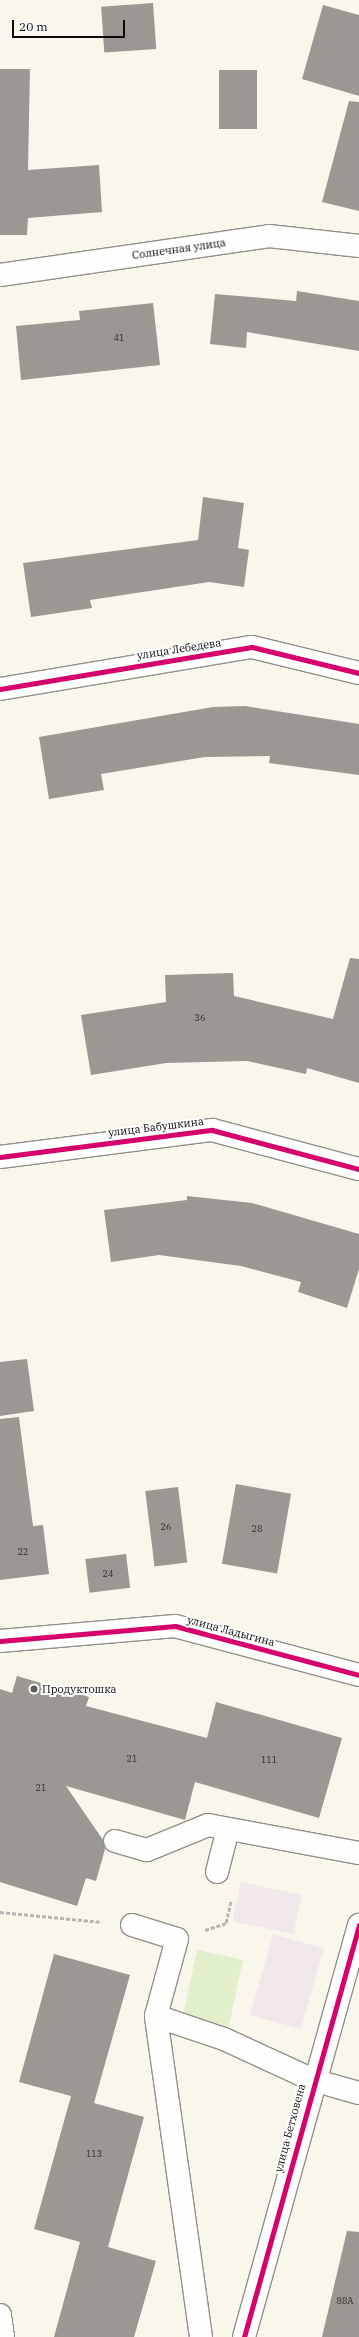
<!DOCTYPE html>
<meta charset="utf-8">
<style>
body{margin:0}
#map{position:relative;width:359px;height:2337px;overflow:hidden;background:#f9f6ec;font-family:"IBM Plex Serif",serif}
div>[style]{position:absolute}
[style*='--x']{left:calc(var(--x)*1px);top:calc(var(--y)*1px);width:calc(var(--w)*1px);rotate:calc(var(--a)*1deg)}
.industrial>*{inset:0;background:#f0e8ea;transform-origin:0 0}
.green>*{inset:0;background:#e2efcb;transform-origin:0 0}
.building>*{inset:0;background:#9b9893;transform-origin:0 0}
.path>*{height:2.5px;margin-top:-1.25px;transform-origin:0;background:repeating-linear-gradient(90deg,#b6b5b4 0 4px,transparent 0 6px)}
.roads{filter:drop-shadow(1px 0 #91908b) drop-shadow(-1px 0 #91908b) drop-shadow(0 1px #91908b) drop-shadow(0 -1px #91908b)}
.minor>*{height:22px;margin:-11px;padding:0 11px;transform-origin:11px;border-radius:11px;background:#fefefc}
.cycleway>*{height:5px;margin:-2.5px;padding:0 2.5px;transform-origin:2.5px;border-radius:2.5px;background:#d6006c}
.dots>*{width:11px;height:11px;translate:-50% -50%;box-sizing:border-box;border:2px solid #fff;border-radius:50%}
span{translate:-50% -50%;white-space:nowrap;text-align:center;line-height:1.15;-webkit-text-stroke:4px #fff;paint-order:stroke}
.number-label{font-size:9px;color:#2e2d2c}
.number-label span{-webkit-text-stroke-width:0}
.street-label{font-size:11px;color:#090909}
.poi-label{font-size:11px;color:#090909}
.left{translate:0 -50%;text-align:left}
.scale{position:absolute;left:12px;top:20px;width:113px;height:18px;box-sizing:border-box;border:2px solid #090909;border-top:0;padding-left:5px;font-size:12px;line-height:14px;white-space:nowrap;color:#090909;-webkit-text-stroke:3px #fff;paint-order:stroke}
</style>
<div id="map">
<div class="industrial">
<i style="left:241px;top:1882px;width:62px;height:40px;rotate:12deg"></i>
<i style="left:273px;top:1934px;width:53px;height:84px;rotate:16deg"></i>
</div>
<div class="green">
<i style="left:197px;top:1950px;width:47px;height:72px;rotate:12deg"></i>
</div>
<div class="building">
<i style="left:153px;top:3px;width:46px;height:52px;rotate:86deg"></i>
<i style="clip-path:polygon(323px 5px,359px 15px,359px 96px,302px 79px)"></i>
<i style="clip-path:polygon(0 69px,30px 69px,28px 170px,99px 165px,102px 212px,28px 218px,27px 235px,0 235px)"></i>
<i style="left:219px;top:70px;width:38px;height:59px"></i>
<i style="clip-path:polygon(349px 101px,359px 102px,359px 211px,322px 202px)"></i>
<i style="clip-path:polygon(297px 291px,359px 301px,359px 351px,247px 332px,246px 348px,210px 344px,215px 294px,296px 301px)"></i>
<i style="clip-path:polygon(153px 303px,160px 365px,21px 380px,16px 326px,80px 320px,79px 311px)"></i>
<i style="clip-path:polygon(203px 497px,244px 503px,238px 548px,249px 550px,244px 587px,209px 582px,90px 600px,92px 608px,31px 617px,23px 563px,198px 540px)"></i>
<i style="clip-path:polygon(245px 706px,359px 724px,359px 775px,269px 763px,270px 756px,205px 757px,101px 774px,104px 790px,49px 799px,39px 737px,213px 707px)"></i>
<i style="clip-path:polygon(350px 958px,359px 959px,359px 1083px,307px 1068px,306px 1074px,247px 1061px,166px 1063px,91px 1075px,81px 1015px,166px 1002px,165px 975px,233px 973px,234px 996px,333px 1019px)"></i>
<i style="clip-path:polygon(187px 1196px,252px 1203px,359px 1234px,359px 1269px,347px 1308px,298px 1292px,301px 1282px,241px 1266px,159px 1255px,111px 1262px,104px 1210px,187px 1200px)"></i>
<i style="clip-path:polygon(27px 1359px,34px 1411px,0 1416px,0 1362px)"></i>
<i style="clip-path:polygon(19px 1417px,33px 1526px,43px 1525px,49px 1574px,0 1580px,0 1419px)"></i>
<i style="left:236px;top:1484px;width:56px;height:81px;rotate:10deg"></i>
<i style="left:178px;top:1487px;width:76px;height:33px;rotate:83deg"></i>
<i style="left:126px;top:1554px;width:34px;height:41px;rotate:83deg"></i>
<i style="clip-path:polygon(17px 1676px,89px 1697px,86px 1706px,207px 1738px,216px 1702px,342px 1738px,319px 1818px,195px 1782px,185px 1820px,66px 1786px,103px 1840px,105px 1849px,96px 1881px,86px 1878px,77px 1906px,0 1882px,0 1689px,12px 1693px)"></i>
<i style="clip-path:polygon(54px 1954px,130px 1975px,94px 2103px,144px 2117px,108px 2247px,156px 2261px,134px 2337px,54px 2337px,80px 2242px,34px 2229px,71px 2096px,19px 2082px)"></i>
<i style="clip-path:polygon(347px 2231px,359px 2232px,359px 2337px,322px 2337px)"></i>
</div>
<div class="path">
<i style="--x:0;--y:1912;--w:102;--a:5.6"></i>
<i style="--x:205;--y:1930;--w:22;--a:-18"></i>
<i style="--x:226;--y:1923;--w:24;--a:-78"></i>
</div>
<div class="roads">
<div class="minor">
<i style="--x:0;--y:275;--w:272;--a:-8.2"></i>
<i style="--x:269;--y:236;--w:91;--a:6.3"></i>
<i style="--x:0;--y:689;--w:255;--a:-9.5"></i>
<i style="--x:252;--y:647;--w:110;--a:13.7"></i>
<i style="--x:0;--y:1157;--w:214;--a:-7.3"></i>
<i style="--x:212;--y:1130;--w:152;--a:14.9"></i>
<i style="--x:0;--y:1641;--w:176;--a:-4.9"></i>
<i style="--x:175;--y:1626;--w:190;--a:14.9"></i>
<i style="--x:115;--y:1841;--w:33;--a:16"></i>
<i style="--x:147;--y:1850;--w:66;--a:-22.3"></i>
<i style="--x:208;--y:1825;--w:154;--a:10.5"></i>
<i style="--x:217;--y:1872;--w:44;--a:-75.7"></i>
<i style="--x:132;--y:1925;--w:47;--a:17.3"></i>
<i style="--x:177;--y:1939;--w:80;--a:105.3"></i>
<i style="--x:0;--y:2315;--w:22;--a:82"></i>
<i style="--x:201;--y:2337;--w:324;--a:-98"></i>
<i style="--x:156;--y:2016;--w:72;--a:18.7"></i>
<i style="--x:224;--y:2039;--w:98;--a:24.7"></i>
<i style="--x:313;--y:2080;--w:48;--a:15.8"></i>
<i style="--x:244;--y:2337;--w:428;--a:-74.4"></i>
</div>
</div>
<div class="cycleway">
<i style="--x:0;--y:689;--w:255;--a:-9.5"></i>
<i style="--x:252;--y:647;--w:110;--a:13.7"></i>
<i style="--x:0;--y:1157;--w:214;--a:-7.3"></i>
<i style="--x:212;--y:1130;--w:152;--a:14.9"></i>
<i style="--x:0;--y:1641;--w:176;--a:-4.9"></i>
<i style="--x:175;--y:1626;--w:190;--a:14.9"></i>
<i style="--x:244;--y:2337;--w:428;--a:-74.4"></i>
</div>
<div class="dots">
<i style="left:34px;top:1689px;background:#5d5c58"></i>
</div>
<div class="number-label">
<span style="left:119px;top:338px">41</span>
<span style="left:200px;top:1018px">36</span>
<span style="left:166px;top:1527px">26</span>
<span style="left:257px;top:1529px">28</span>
<span style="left:23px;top:1552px">22</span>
<span style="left:108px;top:1574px">24</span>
<span style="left:132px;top:1759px">21</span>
<span style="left:269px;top:1760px">111</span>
<span style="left:41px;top:1788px">21</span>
<span style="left:94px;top:2154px">113</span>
<span style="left:345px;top:2301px">88А</span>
</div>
<div class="street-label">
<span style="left:179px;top:249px;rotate:-8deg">Солнечная улица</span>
<span style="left:179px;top:649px;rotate:-9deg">улица Лебедева</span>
<span style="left:156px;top:1127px;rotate:-7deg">улица Бабушкина</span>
<span style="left:231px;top:1631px;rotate:15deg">улица Ладыгина</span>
<span style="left:290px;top:2128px;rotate:-75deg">улица Бетховена</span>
</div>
<div class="poi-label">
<span class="left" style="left:42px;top:1689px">Продуктошка</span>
</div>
<div class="scale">20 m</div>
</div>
